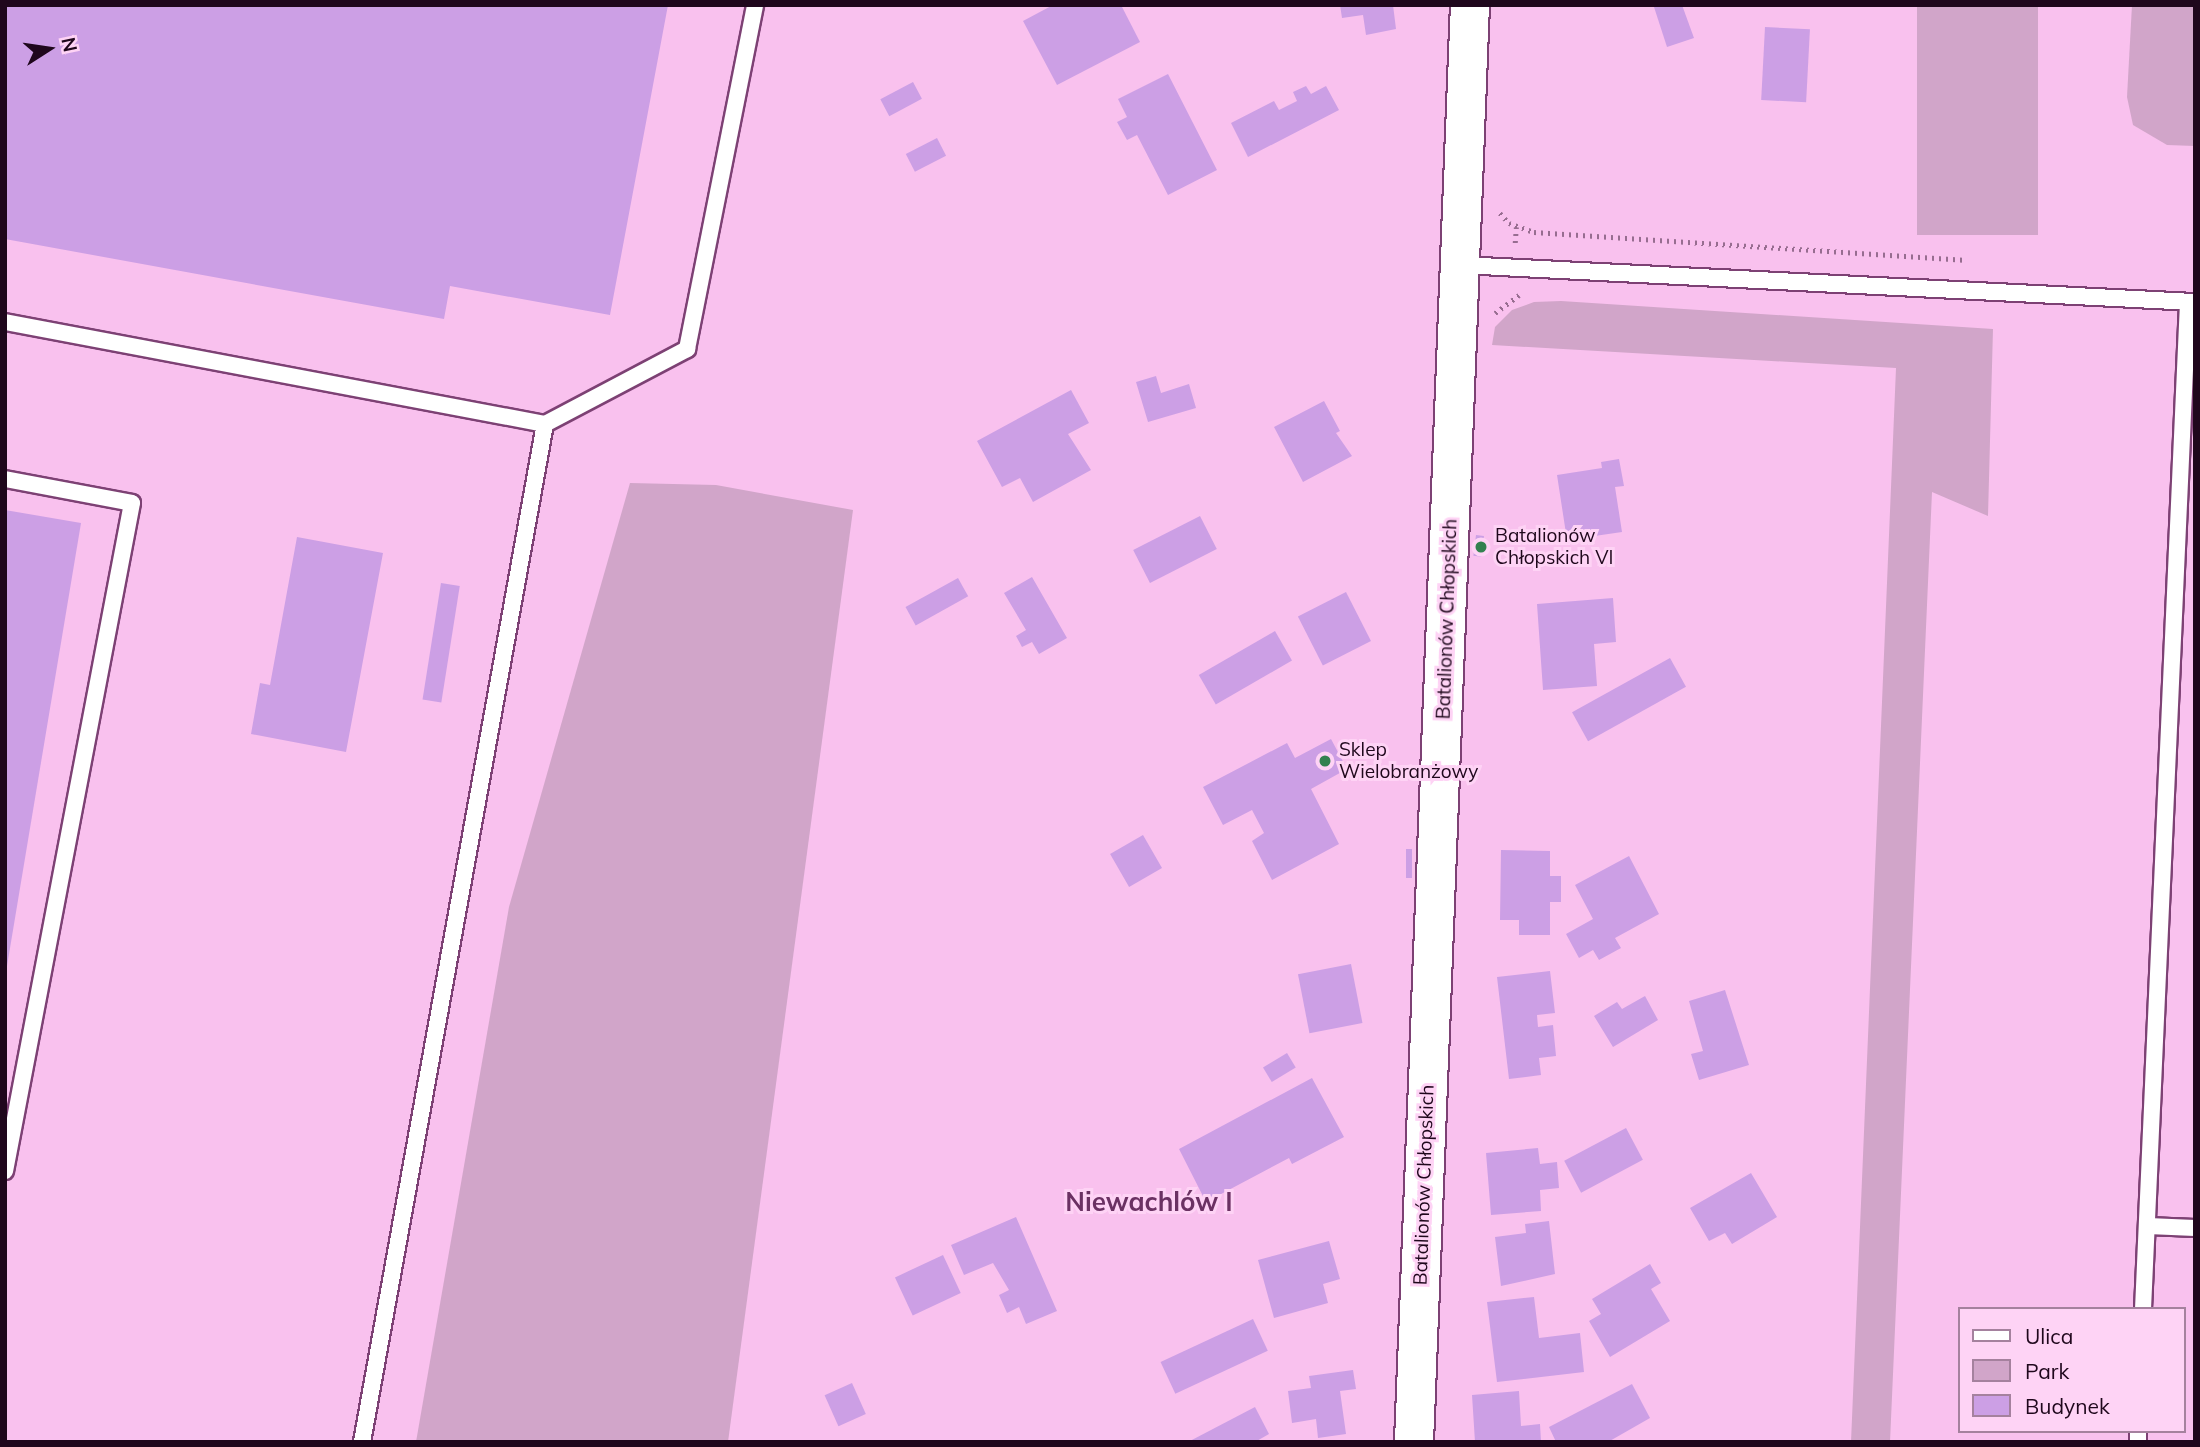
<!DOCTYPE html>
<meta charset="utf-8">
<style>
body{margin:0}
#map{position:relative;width:2200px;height:1447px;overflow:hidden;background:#f9c1ee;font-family:Mulish,sans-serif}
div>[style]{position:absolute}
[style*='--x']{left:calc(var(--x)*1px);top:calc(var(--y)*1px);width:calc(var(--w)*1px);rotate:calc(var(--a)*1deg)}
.green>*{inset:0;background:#d1a5c9;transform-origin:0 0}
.building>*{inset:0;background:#cc9fe5;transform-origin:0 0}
.path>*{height:4.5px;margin-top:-2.25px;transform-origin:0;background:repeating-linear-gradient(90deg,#976d90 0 2px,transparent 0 7px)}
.roads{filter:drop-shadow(2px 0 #7d4174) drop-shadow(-2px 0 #7d4174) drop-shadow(0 2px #7d4174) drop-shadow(0 -2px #7d4174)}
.lane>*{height:16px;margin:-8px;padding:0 8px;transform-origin:8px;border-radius:8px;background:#fff}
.secondary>*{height:38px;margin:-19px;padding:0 19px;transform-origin:19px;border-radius:19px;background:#fff}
.dots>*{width:19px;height:19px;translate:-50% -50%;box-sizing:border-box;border:4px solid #fed3f5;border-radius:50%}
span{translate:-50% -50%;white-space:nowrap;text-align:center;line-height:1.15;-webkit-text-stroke:6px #fed3f5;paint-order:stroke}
.poi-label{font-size:19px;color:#1f071c}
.left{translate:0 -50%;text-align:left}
.street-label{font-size:19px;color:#1f071c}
.district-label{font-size:26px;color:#6b3163;font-weight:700}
.frame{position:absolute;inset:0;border:7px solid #1f071c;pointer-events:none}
.legend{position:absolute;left:1958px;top:1307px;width:228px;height:126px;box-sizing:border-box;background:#fed3f5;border:2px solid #a5819e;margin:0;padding:9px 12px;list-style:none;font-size:21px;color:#1f071c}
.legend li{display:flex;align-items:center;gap:14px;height:35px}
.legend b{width:35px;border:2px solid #a5819e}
.north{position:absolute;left:14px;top:14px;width:70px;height:70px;-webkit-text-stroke:5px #fed3f5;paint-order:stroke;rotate:78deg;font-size:19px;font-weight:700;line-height:28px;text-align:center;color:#1f071c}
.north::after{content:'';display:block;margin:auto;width:24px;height:32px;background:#1f071c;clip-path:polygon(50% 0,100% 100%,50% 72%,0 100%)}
</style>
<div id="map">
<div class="green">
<i style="left:1917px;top:5px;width:121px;height:230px"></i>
<i style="clip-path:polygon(2132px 5px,2195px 5px,2195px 146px,2167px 145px,2133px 125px,2127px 97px)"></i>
<i style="clip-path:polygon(1561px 301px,1993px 329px,1988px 516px,1932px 492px,1890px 1442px,1851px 1442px,1896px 368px,1492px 345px,1495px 327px,1512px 310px,1534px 302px)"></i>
<i style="clip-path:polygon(630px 483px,716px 485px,853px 510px,728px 1442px,416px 1442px,509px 907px)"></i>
</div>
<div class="building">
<i style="clip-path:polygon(5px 5px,668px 5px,610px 315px,450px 286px,444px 319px,5px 239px)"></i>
<i style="clip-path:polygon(1053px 5px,1121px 5px,1140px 42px,1057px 85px,1023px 21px)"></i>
<i style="clip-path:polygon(1340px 5px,1393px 5px,1396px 29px,1366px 35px,1363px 15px,1342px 18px)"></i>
<i style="clip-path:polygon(1682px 5px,1694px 38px,1667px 47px,1654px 7px)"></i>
<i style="left:1765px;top:27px;width:45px;height:73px;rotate:3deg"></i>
<i style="clip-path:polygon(1168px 74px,1217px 170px,1168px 195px,1137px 135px,1127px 140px,1117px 122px,1127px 117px,1118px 99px)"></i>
<i style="left:913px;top:82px;width:19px;height:37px;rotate:62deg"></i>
<i style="clip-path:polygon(1306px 86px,1311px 94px,1326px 86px,1339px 110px,1248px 157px,1231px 123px,1274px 101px,1279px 110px,1297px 101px,1293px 92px)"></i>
<i style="left:937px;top:138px;width:20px;height:35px;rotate:63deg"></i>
<i style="clip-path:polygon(1156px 376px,1161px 393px,1189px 384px,1196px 408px,1148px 422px,1136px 382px)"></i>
<i style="clip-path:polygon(1071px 390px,1089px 423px,1068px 434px,1091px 470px,1033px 502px,1020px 478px,1002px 487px,977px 441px)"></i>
<i style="clip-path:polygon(1324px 401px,1340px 431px,1336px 433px,1352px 456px,1303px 482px,1274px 427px)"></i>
<i style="clip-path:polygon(1619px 459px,1624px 486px,1615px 487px,1622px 532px,1567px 540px,1557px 475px,1602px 468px,1601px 462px)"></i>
<i style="clip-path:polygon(5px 510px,81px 523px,7px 966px,5px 966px)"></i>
<i style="left:1200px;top:516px;width:37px;height:75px;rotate:63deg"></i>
<i style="left:1476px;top:535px;width:8px;height:21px;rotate:7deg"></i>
<i style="clip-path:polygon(297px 537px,383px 553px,346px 752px,251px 734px,260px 683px,270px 685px)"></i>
<i style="clip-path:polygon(1032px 577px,1067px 638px,1039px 654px,1032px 642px,1022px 647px,1016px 636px,1026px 630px,1004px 593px)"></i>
<i style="left:958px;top:578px;width:21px;height:60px;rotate:61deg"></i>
<i style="left:441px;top:583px;width:19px;height:118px;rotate:9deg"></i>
<i style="left:1346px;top:592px;width:55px;height:54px;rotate:63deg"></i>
<i style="clip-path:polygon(1613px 598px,1616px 642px,1594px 644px,1597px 686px,1543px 690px,1537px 604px)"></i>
<i style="left:1275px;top:631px;width:34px;height:88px;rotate:60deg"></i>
<i style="left:1670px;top:658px;width:33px;height:112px;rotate:61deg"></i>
<i style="clip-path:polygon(1331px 739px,1347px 769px,1311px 789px,1339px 844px,1272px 880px,1252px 841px,1264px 833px,1252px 810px,1223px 825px,1203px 787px,1287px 743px,1295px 758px)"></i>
<i style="left:1143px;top:835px;width:38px;height:38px;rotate:60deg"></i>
<i style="left:1406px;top:849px;width:6px;height:29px"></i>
<i style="clip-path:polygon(1501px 850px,1550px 851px,1550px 876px,1561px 876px,1561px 902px,1550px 902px,1550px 935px,1519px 935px,1519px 920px,1500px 920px)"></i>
<i style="clip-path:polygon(1629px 856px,1659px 914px,1615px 938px,1621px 948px,1599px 960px,1593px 950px,1579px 958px,1566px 934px,1593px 919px,1575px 885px)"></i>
<i style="left:1351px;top:964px;width:60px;height:54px;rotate:79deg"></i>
<i style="clip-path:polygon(1550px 971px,1555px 1013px,1537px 1015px,1538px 1027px,1553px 1025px,1556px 1056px,1539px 1058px,1541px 1075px,1509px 1079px,1497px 977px)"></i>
<i style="clip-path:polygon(1725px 990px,1749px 1065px,1699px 1080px,1691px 1054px,1703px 1051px,1689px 1001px)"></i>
<i style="clip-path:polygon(1645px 996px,1658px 1020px,1613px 1047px,1594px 1016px,1617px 1002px,1622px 1009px)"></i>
<i style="left:1287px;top:1053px;width:17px;height:28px;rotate:59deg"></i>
<i style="clip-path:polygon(1312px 1078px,1344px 1137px,1292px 1164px,1289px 1158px,1206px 1202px,1179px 1149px)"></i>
<i style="left:1626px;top:1128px;width:36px;height:70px;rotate:62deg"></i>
<i style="clip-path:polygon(1538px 1148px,1540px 1164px,1557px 1162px,1559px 1188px,1540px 1190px,1541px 1211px,1491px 1215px,1486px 1153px)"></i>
<i style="clip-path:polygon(1751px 1173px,1777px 1217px,1732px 1244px,1725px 1233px,1709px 1241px,1690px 1208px)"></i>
<i style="clip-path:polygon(1016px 1217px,1057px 1311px,1026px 1324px,1019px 1307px,1007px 1313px,999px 1295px,1009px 1290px,993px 1263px,964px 1275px,951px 1245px)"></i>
<i style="clip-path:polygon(1549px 1221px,1555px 1274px,1501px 1286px,1495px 1237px,1526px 1233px,1525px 1224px)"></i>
<i style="clip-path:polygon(1329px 1241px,1340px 1279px,1323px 1284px,1328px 1303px,1274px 1318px,1258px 1260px)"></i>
<i style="left:943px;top:1255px;width:42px;height:53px;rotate:65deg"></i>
<i style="clip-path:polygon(1650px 1264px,1661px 1283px,1651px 1289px,1670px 1321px,1610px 1357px,1589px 1321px,1601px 1314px,1592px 1299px)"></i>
<i style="clip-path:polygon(1534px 1297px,1539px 1338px,1580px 1333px,1584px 1372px,1497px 1382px,1487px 1302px)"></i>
<i style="left:1253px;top:1319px;width:35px;height:102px;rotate:65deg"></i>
<i style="clip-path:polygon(1353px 1370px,1356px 1389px,1340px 1391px,1346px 1434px,1318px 1438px,1316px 1419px,1292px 1423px,1288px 1391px,1311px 1388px,1309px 1376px)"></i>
<i style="left:852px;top:1383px;width:34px;height:30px;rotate:66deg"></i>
<i style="clip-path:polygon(1632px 1384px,1650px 1418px,1608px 1442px,1556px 1442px,1549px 1427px)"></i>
<i style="clip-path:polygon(1519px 1391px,1521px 1426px,1540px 1424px,1541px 1442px,1475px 1442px,1472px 1395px)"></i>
<i style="clip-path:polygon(1255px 1407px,1269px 1434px,1255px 1442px,1188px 1442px)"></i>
</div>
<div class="path">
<i style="--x:1500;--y:213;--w:13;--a:48"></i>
<i style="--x:1509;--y:223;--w:27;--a:20"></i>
<i style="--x:1534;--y:232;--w:430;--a:3.7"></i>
<i style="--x:1515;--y:243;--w:16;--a:-86"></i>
<i style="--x:1495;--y:313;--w:30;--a:-37"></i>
</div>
<div class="roads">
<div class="lane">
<i style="--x:1461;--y:265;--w:735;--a:2.89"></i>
<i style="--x:5;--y:322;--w:550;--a:10.7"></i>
<i style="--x:545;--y:424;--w:161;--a:-27.8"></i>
<i style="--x:687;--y:349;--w:351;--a:-78.8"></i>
<i style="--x:5;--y:479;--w:129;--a:10.7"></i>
<i style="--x:132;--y:503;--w:680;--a:100.76"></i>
<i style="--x:2148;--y:1226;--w:47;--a:2.4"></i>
<i style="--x:2143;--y:1309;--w:1008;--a:-87.44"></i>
<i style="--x:362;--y:1442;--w:1034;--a:-79.81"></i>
<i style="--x:2138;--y:1442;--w:11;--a:-90"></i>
</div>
<div class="secondary">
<i style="--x:1414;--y:1442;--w:1438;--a:-87.77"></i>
</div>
</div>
<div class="dots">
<i style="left:1481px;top:547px;background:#338150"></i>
<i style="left:1325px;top:761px;background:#338150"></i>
</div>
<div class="poi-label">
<span class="left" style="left:1495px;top:547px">Batalionów<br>Chłopskich VI</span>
<span class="left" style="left:1339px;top:761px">Sklep<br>Wielobranżowy</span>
</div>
<div class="street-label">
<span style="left:1447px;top:619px;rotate:-88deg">Batalionów Chłopskich</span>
<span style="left:1424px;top:1185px;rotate:-88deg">Batalionów Chłopskich</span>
</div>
<div class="district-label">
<span style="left:1149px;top:1202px">Niewachlów I</span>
</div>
<div class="frame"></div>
<ul class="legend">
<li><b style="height:9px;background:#fff"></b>Ulica</li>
<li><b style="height:19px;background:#d1a5c9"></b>Park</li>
<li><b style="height:19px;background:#cc9fe5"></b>Budynek</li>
</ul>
<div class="north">N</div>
</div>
